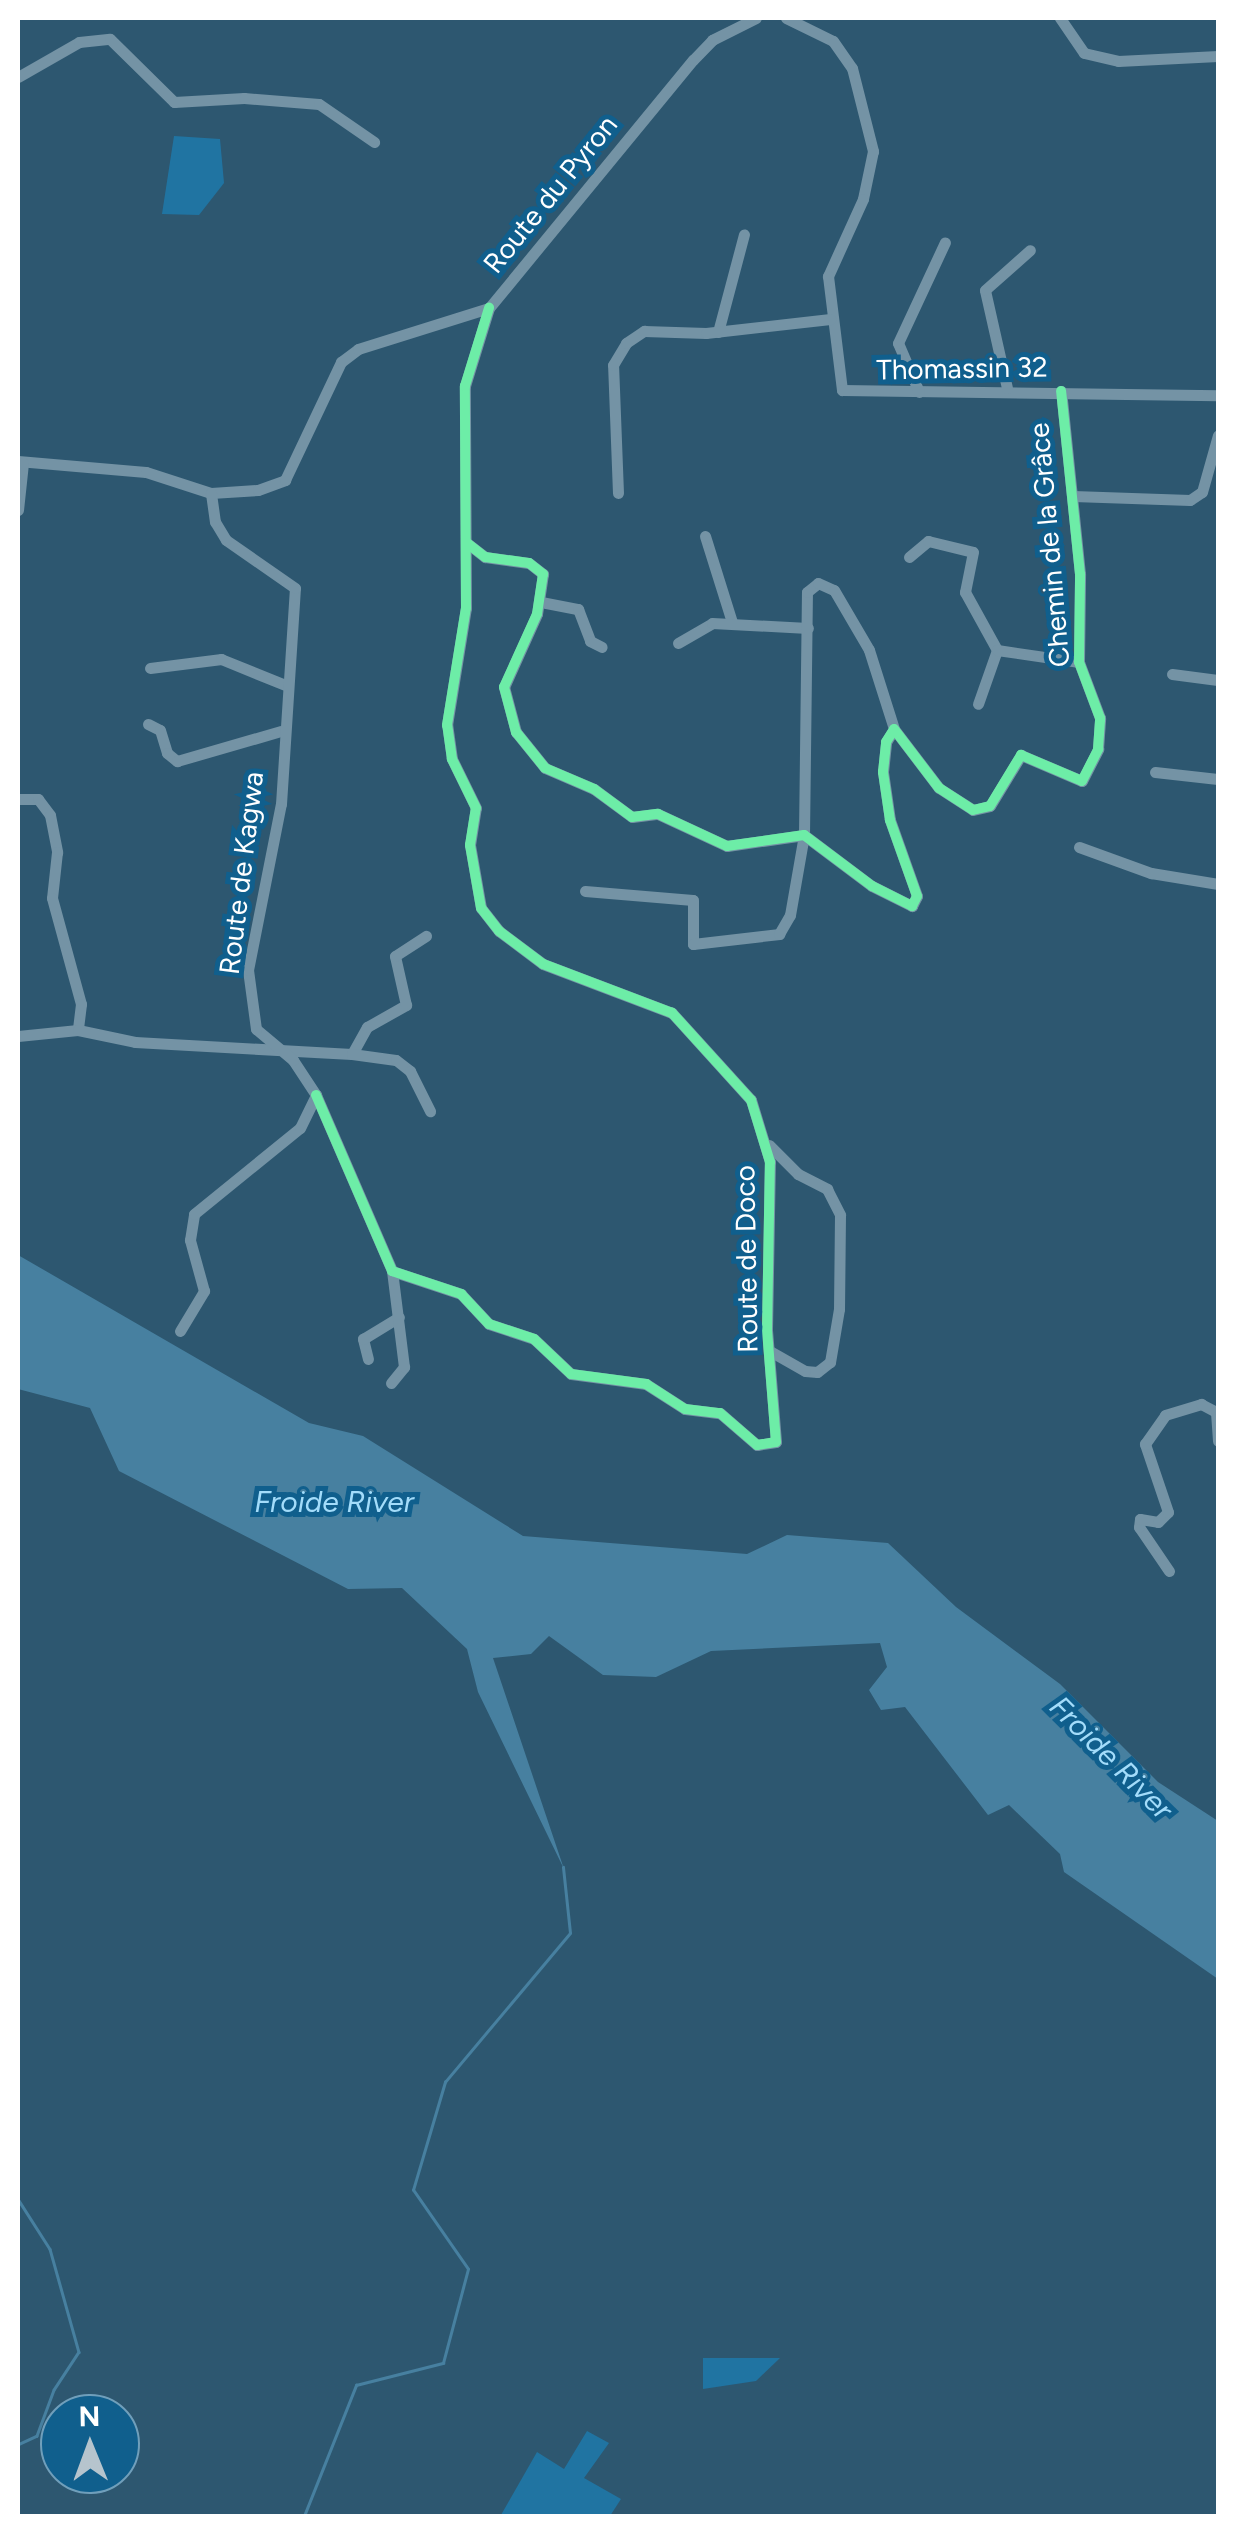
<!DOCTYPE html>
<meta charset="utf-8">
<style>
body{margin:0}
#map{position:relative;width:1236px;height:2534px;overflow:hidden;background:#2d5770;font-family:Figtree,sans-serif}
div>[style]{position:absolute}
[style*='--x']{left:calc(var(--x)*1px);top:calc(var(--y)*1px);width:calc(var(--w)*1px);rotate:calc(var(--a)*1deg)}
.green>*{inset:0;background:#2074a2}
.water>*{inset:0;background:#4780a0}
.stream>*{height:2.5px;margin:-1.25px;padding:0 1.25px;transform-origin:1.25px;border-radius:1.25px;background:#4780a0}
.minor>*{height:11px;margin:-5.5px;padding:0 5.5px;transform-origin:5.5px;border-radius:5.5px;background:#7493a5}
.cycleway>*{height:10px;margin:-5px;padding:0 5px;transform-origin:5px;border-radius:5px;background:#6deda7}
span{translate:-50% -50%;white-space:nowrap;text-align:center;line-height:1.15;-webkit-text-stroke:10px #105f8d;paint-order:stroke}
.street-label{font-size:28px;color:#fff}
.water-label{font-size:30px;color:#a3dcfa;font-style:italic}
.frame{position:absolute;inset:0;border:20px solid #fff;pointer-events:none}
.north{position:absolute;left:40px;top:2394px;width:100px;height:100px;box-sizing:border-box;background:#105f8d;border:2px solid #709fbb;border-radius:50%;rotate:359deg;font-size:28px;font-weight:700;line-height:40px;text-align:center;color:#fff}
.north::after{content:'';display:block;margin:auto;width:35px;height:45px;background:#b6c4cd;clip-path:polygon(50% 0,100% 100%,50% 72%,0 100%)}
</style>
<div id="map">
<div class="green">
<i style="clip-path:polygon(174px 136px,220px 139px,224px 183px,199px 215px,162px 214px)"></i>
<i style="clip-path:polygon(703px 2358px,780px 2358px,756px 2381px,703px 2389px)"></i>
<i style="clip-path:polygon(587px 2431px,609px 2443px,584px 2478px,621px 2499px,610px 2516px,501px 2515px,537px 2452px,564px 2469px)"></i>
</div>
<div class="water">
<i style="clip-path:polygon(18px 1255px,309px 1423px,363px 1436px,523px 1536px,747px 1554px,787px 1535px,888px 1543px,956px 1607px,1060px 1684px,1158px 1782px,1218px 1821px,1218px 1979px,1064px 1872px,1060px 1854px,1009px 1805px,988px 1815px,905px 1707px,881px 1710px,869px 1690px,887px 1667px,880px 1643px,711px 1651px,656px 1677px,603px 1675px,549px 1636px,531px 1654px,493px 1658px,564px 1869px,478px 1692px,467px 1649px,402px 1588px,348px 1589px,119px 1471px,90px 1408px,18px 1389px)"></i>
</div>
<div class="stream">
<i style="--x:18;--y:2199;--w:59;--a:57.4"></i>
<i style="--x:50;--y:2249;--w:107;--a:74.3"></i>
<i style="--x:79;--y:2352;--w:45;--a:123.3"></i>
<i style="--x:54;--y:2390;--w:49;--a:110.3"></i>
<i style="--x:37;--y:2436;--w:21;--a:155"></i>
<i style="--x:304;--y:2516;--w:141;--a:-68.3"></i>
<i style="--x:356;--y:2385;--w:90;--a:-14.2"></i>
<i style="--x:443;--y:2363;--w:97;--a:-75.1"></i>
<i style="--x:468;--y:2269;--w:96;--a:-124.8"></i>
<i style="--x:413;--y:2190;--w:113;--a:-73.5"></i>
<i style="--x:445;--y:2082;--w:194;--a:-50"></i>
<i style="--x:570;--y:1933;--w:66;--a:-96.1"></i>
</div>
<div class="minor">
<i style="--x:786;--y:18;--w:52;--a:26.1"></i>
<i style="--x:833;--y:41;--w:33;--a:55"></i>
<i style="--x:852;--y:68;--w:86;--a:75.8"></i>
<i style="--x:873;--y:151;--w:49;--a:101.8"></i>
<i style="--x:863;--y:199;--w:85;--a:114.4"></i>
<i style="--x:828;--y:276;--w:115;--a:83"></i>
<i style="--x:842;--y:390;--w:376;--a:0.8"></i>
<i style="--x:1060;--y:18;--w:42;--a:55.6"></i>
<i style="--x:1084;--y:53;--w:35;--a:13"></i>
<i style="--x:1118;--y:61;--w:100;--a:-2.9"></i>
<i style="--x:18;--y:77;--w:70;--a:-29.8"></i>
<i style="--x:79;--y:42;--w:31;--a:-6"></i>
<i style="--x:110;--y:39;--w:90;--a:44.5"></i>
<i style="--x:174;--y:102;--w:70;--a:-3.3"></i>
<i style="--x:244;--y:98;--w:75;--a:4.6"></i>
<i style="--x:319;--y:104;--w:67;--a:34.6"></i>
<i style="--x:718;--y:332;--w:101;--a:-75.1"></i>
<i style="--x:1007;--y:388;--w:100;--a:-102.7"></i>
<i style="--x:985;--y:290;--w:60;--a:-41.6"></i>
<i style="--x:919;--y:392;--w:53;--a:-113.2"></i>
<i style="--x:898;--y:343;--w:111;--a:-65"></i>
<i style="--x:18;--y:461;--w:128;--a:4.9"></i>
<i style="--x:146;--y:472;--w:68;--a:17.9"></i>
<i style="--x:211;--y:493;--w:47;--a:-3.7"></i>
<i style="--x:258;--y:490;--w:29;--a:-20"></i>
<i style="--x:285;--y:480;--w:131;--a:-64.6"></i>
<i style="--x:341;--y:362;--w:21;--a:-37"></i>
<i style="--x:358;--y:349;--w:137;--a:-17.4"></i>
<i style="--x:489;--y:308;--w:321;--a:-50.6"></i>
<i style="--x:693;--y:60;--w:28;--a:-46"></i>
<i style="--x:712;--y:40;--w:49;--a:-26.6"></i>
<i style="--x:618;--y:493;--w:128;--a:-92.2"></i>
<i style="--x:613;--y:365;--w:26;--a:-59"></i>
<i style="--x:626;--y:343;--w:22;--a:-34"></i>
<i style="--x:644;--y:331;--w:62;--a:1.8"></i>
<i style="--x:706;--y:333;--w:125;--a:-6.4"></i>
<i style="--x:1073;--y:496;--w:117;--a:2"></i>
<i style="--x:1190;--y:500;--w:14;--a:-34"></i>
<i style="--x:1202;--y:492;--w:59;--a:-74.3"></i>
<i style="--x:18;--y:510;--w:47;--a:-83.9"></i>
<i style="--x:705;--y:536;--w:90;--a:72.6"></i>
<i style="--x:467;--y:543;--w:23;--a:38"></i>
<i style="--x:485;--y:557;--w:44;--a:7.8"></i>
<i style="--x:529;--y:563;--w:18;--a:38"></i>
<i style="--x:543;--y:574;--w:40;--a:98.5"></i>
<i style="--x:537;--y:614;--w:80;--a:114.3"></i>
<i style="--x:504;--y:687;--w:47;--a:75.1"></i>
<i style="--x:516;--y:732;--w:46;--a:51.1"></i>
<i style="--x:545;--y:768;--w:53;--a:23.2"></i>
<i style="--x:594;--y:789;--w:47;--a:36.4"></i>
<i style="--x:632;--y:817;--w:26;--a:-7"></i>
<i style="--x:658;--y:814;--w:76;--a:24.9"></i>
<i style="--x:727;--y:846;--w:78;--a:-8.1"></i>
<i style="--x:804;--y:835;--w:85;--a:36.9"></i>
<i style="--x:872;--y:886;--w:45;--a:26.6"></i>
<i style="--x:912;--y:906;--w:11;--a:-63"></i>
<i style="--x:917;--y:896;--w:81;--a:-109.6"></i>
<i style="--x:890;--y:820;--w:49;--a:-98.3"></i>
<i style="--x:883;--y:772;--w:30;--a:-84"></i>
<i style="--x:886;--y:742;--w:15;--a:-58"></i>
<i style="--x:894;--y:729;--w:74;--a:52.7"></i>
<i style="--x:939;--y:788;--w:40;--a:32.9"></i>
<i style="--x:973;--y:810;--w:17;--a:-13"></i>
<i style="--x:990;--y:806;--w:60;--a:-58.7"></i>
<i style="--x:1021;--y:755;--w:66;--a:23.1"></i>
<i style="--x:1082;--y:781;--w:36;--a:-63"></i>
<i style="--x:1098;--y:749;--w:31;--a:-86"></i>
<i style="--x:1100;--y:718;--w:60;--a:-110.6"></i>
<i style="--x:1079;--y:662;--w:88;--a:-89.3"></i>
<i style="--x:1080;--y:574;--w:184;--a:-95.9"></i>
<i style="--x:909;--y:557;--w:25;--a:-40"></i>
<i style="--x:928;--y:541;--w:46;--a:13.7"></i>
<i style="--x:973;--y:552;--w:41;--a:101.3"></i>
<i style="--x:965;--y:592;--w:66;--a:61.1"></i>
<i style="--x:997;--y:650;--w:57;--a:109.4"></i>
<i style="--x:541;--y:602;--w:38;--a:11"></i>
<i style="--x:578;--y:609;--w:34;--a:69"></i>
<i style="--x:590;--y:641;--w:13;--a:27"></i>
<i style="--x:678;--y:643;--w:39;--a:-30"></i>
<i style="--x:712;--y:623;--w:96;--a:3"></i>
<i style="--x:997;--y:650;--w:83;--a:8.3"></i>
<i style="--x:150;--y:668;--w:72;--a:-7.2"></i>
<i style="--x:221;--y:659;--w:69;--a:22.1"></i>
<i style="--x:1172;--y:674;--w:46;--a:7.4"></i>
<i style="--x:148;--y:724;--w:13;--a:27"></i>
<i style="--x:160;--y:730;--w:24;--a:73"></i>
<i style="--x:167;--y:753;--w:13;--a:39"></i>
<i style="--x:177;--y:761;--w:108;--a:-16.1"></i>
<i style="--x:1155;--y:772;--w:63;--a:6.3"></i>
<i style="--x:18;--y:799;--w:20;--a:0"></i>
<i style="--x:38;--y:799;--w:20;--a:53"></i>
<i style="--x:50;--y:815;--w:38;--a:79"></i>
<i style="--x:57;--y:852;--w:46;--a:96.2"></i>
<i style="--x:52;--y:898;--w:110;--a:74.7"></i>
<i style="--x:81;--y:1004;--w:26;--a:97"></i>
<i style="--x:1079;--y:847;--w:77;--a:19.9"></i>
<i style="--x:1151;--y:873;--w:68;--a:9.3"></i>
<i style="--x:585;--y:891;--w:108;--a:4.8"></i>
<i style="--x:693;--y:900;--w:44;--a:90"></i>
<i style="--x:693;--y:944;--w:87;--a:-6.6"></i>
<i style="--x:779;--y:934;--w:22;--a:-60"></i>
<i style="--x:790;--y:915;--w:81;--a:-80.1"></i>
<i style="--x:804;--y:835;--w:243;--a:-89.3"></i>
<i style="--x:807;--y:592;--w:14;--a:-39"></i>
<i style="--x:818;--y:583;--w:17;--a:24"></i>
<i style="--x:834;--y:590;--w:69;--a:59.7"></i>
<i style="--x:869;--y:650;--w:83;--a:72.4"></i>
<i style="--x:18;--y:1036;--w:60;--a:-5.7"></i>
<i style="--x:78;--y:1030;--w:58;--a:11.9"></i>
<i style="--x:135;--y:1042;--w:217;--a:3.2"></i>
<i style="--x:352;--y:1054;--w:31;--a:-61"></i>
<i style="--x:367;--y:1027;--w:45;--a:-29.4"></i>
<i style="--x:406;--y:1005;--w:50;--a:-102.7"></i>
<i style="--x:395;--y:956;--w:37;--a:-33"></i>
<i style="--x:352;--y:1054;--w:44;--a:7.8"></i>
<i style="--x:396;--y:1060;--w:18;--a:38"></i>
<i style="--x:410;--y:1071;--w:45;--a:63.4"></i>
<i style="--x:316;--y:1095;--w:192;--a:66.6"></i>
<i style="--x:392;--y:1271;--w:73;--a:18.4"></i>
<i style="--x:461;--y:1294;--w:41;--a:47"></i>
<i style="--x:489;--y:1324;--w:47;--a:18.4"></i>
<i style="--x:534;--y:1339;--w:51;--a:43.4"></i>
<i style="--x:571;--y:1374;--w:76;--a:7.6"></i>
<i style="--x:646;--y:1384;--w:46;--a:32.7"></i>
<i style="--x:685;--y:1409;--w:35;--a:7"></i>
<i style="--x:720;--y:1413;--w:49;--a:40.9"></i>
<i style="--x:757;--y:1445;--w:19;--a:-9"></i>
<i style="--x:776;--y:1442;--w:113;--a:-94.6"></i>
<i style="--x:767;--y:1329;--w:167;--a:-89"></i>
<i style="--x:770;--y:1162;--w:65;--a:-107"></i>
<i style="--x:751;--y:1100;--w:118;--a:-132.2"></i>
<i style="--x:672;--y:1013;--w:138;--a:-159.2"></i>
<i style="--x:543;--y:964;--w:55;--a:-143.1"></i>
<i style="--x:499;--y:931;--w:29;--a:-128"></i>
<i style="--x:481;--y:908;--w:64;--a:-99.9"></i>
<i style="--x:470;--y:845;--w:37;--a:-81"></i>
<i style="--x:476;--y:808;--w:55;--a:-116.1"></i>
<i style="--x:452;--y:759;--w:34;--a:-98"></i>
<i style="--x:447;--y:725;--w:119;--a:-80.8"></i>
<i style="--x:466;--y:608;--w:222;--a:-90.3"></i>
<i style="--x:465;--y:386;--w:82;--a:-72.9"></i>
<i style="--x:769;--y:1145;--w:41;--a:45"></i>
<i style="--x:798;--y:1174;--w:33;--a:27"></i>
<i style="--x:827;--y:1189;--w:29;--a:63"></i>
<i style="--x:840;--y:1215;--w:94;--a:90.6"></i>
<i style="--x:839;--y:1309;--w:54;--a:99.6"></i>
<i style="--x:830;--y:1362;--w:16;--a:142"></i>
<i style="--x:817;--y:1372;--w:12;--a:-175"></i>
<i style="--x:805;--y:1371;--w:40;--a:-150.3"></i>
<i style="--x:180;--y:1331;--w:47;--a:-59"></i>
<i style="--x:204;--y:1291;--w:53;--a:-105.4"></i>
<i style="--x:190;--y:1240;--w:26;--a:-81"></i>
<i style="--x:194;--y:1214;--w:136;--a:-39.1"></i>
<i style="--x:300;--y:1128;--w:37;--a:-64"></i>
<i style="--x:316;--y:1095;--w:42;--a:-123.3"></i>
<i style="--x:293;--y:1060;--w:48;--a:-140"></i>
<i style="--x:256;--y:1029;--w:60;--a:-97.7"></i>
<i style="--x:248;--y:970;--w:169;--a:-78.8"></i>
<i style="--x:281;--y:804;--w:216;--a:-86.3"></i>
<i style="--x:295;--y:588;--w:84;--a:-145.2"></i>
<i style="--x:226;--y:540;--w:21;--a:-121"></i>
<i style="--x:215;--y:522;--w:29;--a:-98"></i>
<i style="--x:368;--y:1359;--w:21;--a:-104"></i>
<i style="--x:363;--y:1339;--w:42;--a:-31.4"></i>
<i style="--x:391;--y:1383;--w:21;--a:-51"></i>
<i style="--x:404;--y:1367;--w:97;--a:-97.1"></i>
<i style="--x:1169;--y:1571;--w:53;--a:-124.3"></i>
<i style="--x:1139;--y:1527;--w:8;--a:-83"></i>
<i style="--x:1140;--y:1519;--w:18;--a:9"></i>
<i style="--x:1158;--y:1522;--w:14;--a:-45"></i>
<i style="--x:1168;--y:1512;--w:72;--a:-108.7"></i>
<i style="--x:1145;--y:1444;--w:35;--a:-55"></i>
<i style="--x:1165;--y:1415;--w:38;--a:-17"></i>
<i style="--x:1201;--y:1404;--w:17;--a:28"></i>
<i style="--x:1216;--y:1412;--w:29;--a:86"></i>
</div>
<div class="cycleway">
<i style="--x:467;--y:543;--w:23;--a:38"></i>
<i style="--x:485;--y:557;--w:44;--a:7.8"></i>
<i style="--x:529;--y:563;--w:18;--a:38"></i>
<i style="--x:543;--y:574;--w:40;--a:98.5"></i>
<i style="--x:537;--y:614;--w:80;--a:114.3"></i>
<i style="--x:504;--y:687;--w:47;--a:75.1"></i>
<i style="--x:516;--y:732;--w:46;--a:51.1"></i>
<i style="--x:545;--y:768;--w:53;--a:23.2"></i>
<i style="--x:594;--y:789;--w:47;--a:36.4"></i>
<i style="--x:632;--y:817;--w:26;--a:-7"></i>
<i style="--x:658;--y:814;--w:76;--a:24.9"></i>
<i style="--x:727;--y:846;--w:78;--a:-8.1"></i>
<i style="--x:804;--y:835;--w:85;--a:36.9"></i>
<i style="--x:872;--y:886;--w:45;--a:26.6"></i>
<i style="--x:912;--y:906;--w:11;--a:-63"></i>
<i style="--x:917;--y:896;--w:81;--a:-109.6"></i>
<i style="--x:890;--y:820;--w:49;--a:-98.3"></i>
<i style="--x:883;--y:772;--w:30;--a:-84"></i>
<i style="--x:886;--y:742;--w:15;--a:-58"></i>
<i style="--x:894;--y:729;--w:74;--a:52.7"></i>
<i style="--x:939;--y:788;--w:40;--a:32.9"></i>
<i style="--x:973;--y:810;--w:17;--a:-13"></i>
<i style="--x:990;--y:806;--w:60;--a:-58.7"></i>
<i style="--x:1021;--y:755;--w:66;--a:23.1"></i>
<i style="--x:1082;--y:781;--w:36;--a:-63"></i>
<i style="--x:1098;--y:749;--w:31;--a:-86"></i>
<i style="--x:1100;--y:718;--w:60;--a:-110.6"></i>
<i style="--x:1079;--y:662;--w:88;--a:-89.3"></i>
<i style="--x:1080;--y:574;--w:184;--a:-95.9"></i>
<i style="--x:316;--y:1095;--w:192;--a:66.6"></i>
<i style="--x:392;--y:1271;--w:73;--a:18.4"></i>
<i style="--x:461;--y:1294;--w:41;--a:47"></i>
<i style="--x:489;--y:1324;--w:47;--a:18.4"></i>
<i style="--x:534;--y:1339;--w:51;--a:43.4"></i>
<i style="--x:571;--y:1374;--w:76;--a:7.6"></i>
<i style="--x:646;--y:1384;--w:46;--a:32.7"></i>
<i style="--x:685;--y:1409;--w:35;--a:7"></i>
<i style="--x:720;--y:1413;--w:49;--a:40.9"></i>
<i style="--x:757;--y:1445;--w:19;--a:-9"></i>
<i style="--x:776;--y:1442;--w:113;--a:-94.6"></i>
<i style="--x:767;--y:1329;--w:167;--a:-89"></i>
<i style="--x:770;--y:1162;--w:65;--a:-107"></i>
<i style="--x:751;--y:1100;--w:118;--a:-132.2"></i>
<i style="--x:672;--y:1013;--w:138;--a:-159.2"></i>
<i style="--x:543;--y:964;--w:55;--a:-143.1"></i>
<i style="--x:499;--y:931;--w:29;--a:-128"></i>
<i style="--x:481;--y:908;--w:64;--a:-99.9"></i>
<i style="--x:470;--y:845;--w:37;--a:-81"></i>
<i style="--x:476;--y:808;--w:55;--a:-116.1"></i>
<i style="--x:452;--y:759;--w:34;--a:-98"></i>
<i style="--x:447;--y:725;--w:119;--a:-80.8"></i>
<i style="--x:466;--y:608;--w:222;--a:-90.3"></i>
<i style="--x:465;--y:386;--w:82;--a:-72.9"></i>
</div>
<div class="street-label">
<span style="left:550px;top:194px;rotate:-51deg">Route du Pyron</span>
<span style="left:962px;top:368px;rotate:-1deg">Thomassin 32</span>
<span style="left:1049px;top:545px;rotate:-95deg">Chemin de la Grâce</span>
<span style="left:241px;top:873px;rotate:-83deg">Route de Kagwa</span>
<span style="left:746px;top:1259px;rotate:-91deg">Route de Doco</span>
</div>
<div class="water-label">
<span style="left:334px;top:1502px">Froide River</span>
<span style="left:1111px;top:1758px;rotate:45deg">Froide River</span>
</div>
<div class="frame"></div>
<div class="north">N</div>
</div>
